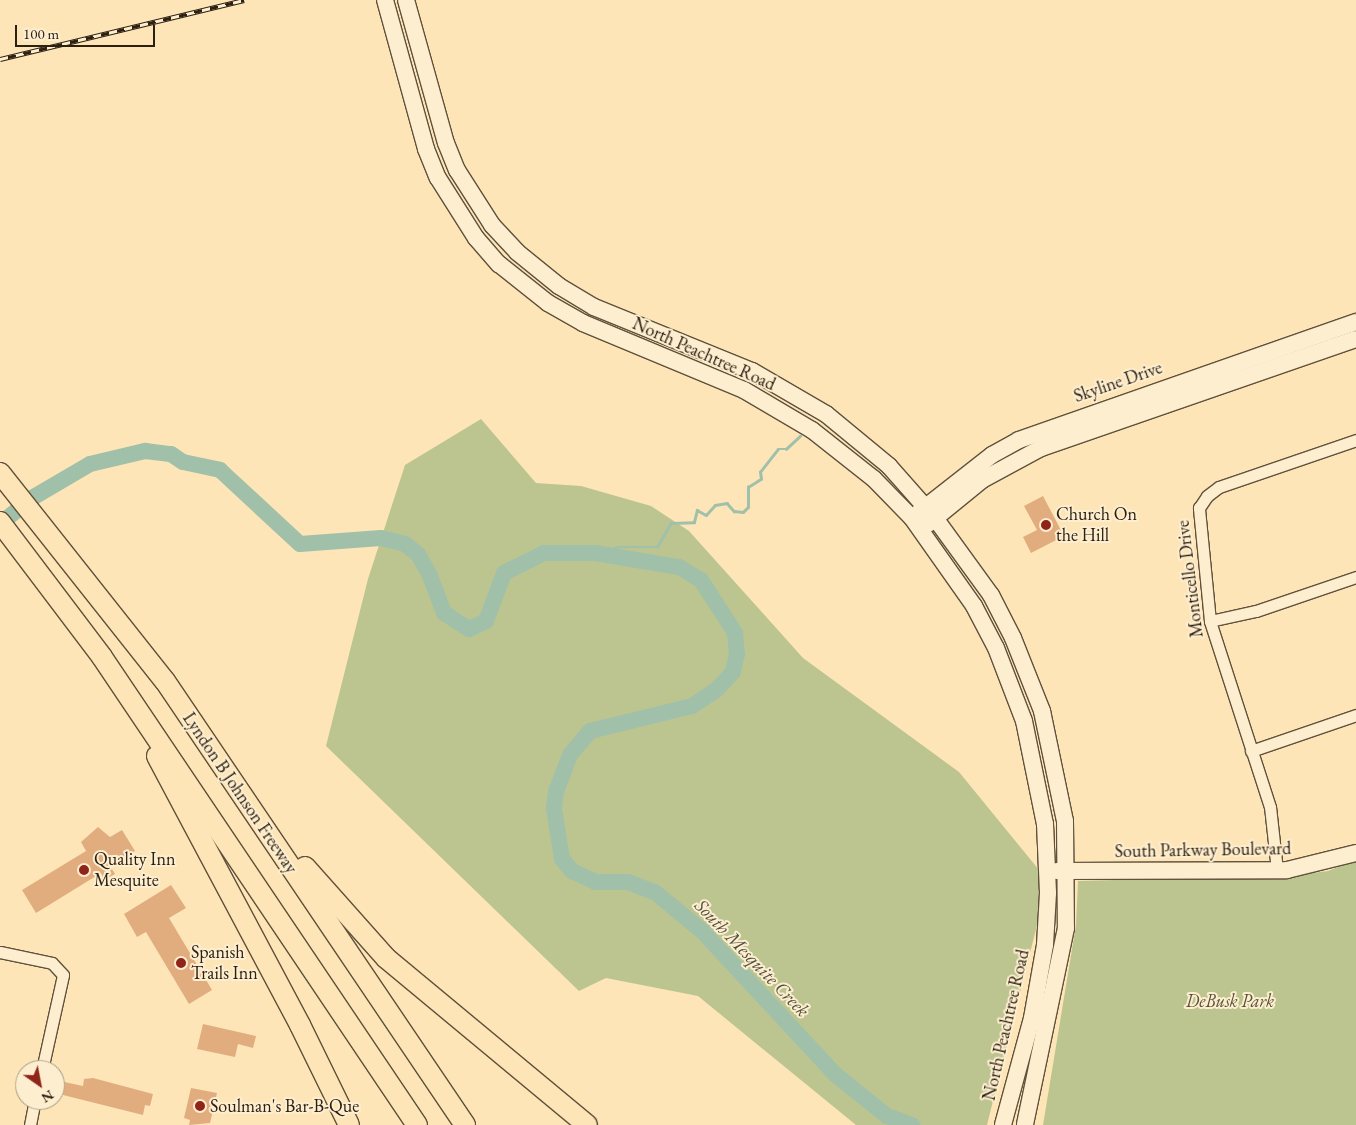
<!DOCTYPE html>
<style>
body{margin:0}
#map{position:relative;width:1356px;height:1125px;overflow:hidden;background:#fde5b7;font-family:"EB Garamond",serif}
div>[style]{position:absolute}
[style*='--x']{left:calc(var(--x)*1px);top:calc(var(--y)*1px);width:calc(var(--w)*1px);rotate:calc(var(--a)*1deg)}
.green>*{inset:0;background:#bcc590}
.stream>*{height:2.5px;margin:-1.25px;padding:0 1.25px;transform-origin:1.25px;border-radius:1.25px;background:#a1c0a9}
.river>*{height:16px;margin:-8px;padding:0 8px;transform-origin:8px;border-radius:8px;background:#a1c0a9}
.building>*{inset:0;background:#e1ad7f}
.roads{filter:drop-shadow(1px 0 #60513b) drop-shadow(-1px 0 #60513b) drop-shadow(0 1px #60513b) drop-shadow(0 -1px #60513b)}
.street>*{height:11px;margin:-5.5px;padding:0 5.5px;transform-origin:5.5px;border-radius:5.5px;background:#feeed0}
.secondary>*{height:16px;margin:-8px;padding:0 8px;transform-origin:8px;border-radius:8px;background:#feeed0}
.highway>*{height:20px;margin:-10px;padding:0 10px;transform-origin:10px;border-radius:10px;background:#fde5b7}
.rail>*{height:4.5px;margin-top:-2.25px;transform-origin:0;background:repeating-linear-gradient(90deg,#feeed0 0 8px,#2b2012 0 16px);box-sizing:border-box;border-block:1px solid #2b2012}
.dots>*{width:14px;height:14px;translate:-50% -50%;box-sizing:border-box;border:2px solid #feeed0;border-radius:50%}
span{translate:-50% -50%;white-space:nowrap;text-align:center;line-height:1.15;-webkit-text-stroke:4px #feeed0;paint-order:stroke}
.street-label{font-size:18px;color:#2b2012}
.poi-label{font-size:18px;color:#2b2012}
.left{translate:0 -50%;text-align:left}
.park-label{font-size:18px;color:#565238;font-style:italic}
.water-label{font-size:19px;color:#4e503f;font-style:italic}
.north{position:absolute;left:15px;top:1060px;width:50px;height:50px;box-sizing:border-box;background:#feeed0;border:1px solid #aa9c84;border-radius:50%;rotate:147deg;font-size:14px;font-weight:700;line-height:20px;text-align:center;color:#2b2012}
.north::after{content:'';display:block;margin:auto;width:18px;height:22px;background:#8f2418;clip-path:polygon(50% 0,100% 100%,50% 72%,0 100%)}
.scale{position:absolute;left:15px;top:25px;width:140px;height:22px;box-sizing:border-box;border:2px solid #2b2012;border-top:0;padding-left:6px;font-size:15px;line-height:18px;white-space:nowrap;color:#2b2012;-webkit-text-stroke:4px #feeed0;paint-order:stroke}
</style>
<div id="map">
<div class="green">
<i style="clip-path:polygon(481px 419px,536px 483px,581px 486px,651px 506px,689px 531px,803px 658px,959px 772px,1048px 881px,987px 1125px,856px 1125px,698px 996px,606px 978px,579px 991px,326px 746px,368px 579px,405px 465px)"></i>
<i style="clip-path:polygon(1356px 860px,1356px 1125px,1043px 1125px,1076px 925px,1078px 881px,1296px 875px,1328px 871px)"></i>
</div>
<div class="stream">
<i style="--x:599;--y:554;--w:19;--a:-21"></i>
<i style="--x:617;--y:547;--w:40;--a:0"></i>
<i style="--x:657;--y:547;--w:28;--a:-60"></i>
<i style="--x:671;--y:523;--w:23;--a:-2"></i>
<i style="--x:694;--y:522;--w:12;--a:-76"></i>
<i style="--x:697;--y:510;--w:10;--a:29"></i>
<i style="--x:706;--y:515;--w:13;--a:-48"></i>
<i style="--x:715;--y:505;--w:12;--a:-9"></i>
<i style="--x:727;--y:503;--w:11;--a:49"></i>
<i style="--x:734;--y:511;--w:9;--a:6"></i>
<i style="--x:743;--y:512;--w:7;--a:-45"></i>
<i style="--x:748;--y:507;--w:20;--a:-90"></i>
<i style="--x:748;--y:487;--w:15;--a:-32"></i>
<i style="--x:761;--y:479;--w:7;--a:-98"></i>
<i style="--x:760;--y:472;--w:29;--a:-52"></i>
<i style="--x:778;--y:449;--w:8;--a:0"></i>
<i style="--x:786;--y:449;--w:19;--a:-43"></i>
</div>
<div class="river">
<i style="--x:0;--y:524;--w:41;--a:-39.1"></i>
<i style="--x:32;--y:498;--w:67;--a:-30.4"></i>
<i style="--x:90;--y:464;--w:57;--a:-13.3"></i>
<i style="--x:145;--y:451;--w:26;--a:7"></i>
<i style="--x:171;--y:454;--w:14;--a:34"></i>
<i style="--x:183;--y:462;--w:38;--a:12"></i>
<i style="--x:220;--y:470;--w:109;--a:42.8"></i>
<i style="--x:300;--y:544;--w:81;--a:-4.2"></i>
<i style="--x:381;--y:538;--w:25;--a:14"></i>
<i style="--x:405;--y:544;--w:16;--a:38"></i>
<i style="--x:418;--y:554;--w:25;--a:61"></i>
<i style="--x:430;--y:576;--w:40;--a:69"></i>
<i style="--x:444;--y:613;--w:30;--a:33"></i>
<i style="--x:469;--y:629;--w:19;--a:-25"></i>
<i style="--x:486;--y:621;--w:51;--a:-69.4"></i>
<i style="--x:504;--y:573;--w:45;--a:-26.6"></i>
<i style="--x:544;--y:553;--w:51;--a:0"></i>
<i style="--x:595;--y:553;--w:85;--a:9.5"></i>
<i style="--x:679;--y:567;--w:26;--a:31"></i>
<i style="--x:701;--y:580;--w:63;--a:57.3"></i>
<i style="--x:735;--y:633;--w:21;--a:85"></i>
<i style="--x:737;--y:654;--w:18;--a:103"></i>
<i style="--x:733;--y:672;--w:25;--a:133"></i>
<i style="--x:716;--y:690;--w:29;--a:146"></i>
<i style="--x:692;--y:706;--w:105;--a:166.2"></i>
<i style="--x:590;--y:731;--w:31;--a:130"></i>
<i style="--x:570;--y:755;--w:39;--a:111"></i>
<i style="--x:556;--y:791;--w:17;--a:97"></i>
<i style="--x:554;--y:808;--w:52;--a:81.1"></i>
<i style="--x:562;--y:859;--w:16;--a:50"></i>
<i style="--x:572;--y:871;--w:26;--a:25"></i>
<i style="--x:596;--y:882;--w:32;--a:0"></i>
<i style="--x:628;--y:882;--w:30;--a:21"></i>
<i style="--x:656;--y:893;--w:60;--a:39.6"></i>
<i style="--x:702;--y:931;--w:197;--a:47.1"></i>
<i style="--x:836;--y:1075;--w:65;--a:38.8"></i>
<i style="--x:887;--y:1116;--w:27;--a:20"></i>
</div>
<div class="building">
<i style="clip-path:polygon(1043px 496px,1064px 536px,1031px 553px,1023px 537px,1037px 530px,1024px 506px)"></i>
<i style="clip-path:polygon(98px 827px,110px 837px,122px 830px,135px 851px,110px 866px,115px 874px,104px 880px,101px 873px,36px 913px,22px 890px,86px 851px,81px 842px)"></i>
<i style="clip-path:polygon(171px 885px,186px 908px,169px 918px,212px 990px,189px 1004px,146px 932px,137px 937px,124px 914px)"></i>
<i style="clip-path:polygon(203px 1024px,256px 1036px,253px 1048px,238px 1044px,235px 1057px,197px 1049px)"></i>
<i style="clip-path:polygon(93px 1078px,153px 1094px,150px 1106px,145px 1105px,143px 1115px,55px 1093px,55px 1080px,83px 1086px,84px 1079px)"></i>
<i style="clip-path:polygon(191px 1088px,217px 1093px,210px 1123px,189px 1125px,190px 1120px,184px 1118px)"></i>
</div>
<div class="roads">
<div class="street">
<i style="--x:1210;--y:621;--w:47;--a:-12.3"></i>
<i style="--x:1256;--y:611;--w:106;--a:-18.8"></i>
<i style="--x:1251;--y:751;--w:111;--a:-18.9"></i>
<i style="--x:1277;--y:870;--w:63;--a:-96.3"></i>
<i style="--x:1270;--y:807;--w:195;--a:-107.9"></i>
<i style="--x:1210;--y:621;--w:114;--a:-95.6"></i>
<i style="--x:1199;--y:508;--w:14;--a:-56"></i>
<i style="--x:1207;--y:496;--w:15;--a:-37"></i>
<i style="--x:1219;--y:487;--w:145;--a:-18.9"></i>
<i style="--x:0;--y:952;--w:53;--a:11.9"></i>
<i style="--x:52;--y:963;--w:16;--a:47"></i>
<i style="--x:63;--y:975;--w:97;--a:102.5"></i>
<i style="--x:30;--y:1125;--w:25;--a:-79"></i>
</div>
<div class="secondary">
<i style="--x:385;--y:0;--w:155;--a:74.6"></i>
<i style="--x:426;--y:149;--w:31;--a:68"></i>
<i style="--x:438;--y:178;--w:71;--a:57.7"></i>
<i style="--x:476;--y:238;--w:35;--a:49"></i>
<i style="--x:499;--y:264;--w:63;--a:38.5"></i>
<i style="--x:548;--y:303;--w:40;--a:29.7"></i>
<i style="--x:583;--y:323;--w:174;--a:22.6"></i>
<i style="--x:744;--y:390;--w:79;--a:30.5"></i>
<i style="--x:812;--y:430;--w:79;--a:38.3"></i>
<i style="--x:874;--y:479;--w:54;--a:45.7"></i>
<i style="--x:912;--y:518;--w:108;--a:54.8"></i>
<i style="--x:974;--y:606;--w:47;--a:62.4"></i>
<i style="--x:996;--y:648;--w:78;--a:69"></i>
<i style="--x:1024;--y:721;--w:105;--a:78.5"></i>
<i style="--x:1045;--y:824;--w:69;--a:87.5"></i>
<i style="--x:1048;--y:893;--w:52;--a:93.3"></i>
<i style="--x:1045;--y:945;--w:74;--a:100.1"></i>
<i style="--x:1032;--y:1018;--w:111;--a:105.2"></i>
<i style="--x:406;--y:0;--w:148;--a:74.4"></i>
<i style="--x:446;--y:143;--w:29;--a:68"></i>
<i style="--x:457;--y:170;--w:65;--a:57.5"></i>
<i style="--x:492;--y:225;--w:37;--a:47"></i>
<i style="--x:517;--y:252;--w:54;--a:39"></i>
<i style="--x:559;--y:286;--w:41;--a:31"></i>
<i style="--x:594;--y:307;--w:170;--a:22.1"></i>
<i style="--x:752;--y:371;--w:86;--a:30.2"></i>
<i style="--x:826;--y:414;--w:82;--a:39.5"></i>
<i style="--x:889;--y:466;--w:69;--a:48.5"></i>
<i style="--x:935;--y:518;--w:95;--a:54"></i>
<i style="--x:991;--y:595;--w:48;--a:62.9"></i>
<i style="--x:1013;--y:638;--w:79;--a:68.3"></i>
<i style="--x:1042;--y:711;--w:112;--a:78.2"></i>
<i style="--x:1065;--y:821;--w:107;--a:89.5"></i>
<i style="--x:1066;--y:928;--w:201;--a:101.8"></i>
<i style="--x:918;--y:513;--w:94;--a:-38.1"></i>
<i style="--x:992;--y:455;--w:31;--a:-29"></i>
<i style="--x:1019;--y:440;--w:357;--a:-19.3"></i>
<i style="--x:928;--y:524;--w:70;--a:-39.2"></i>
<i style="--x:982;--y:480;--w:67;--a:-28.5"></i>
<i style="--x:1041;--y:448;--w:333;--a:-19.1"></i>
<i style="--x:1057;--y:871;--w:230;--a:-0.2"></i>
<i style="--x:1287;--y:870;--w:71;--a:-13.8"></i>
</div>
<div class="highway">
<i style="--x:0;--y:473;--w:265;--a:51.6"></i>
<i style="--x:165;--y:681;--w:536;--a:55.95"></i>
<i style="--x:0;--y:522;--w:169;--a:52.9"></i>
<i style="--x:102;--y:657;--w:564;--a:56.06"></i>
<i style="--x:157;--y:756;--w:305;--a:62"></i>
<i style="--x:300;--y:1025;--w:111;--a:63.9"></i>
<i style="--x:305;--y:867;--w:122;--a:48.3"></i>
<i style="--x:386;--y:958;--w:261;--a:39.7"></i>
</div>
</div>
<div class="rail">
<i style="--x:0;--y:59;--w:251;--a:-13.6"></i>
</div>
<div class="dots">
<i style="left:1046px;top:525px;background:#8f2418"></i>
<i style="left:84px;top:870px;background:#8f2418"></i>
<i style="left:181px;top:963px;background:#8f2418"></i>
<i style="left:200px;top:1106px;background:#8f2418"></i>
</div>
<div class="street-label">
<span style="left:704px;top:354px;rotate:24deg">North Peachtree Road</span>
<span style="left:1118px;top:382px;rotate:-19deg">Skyline Drive</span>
<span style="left:1190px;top:579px;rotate:-97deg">Monticello Drive</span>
<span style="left:240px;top:793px;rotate:56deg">Lyndon B Johnson Freeway</span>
<span style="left:1203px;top:850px;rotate:-1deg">South Parkway Boulevard</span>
<span style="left:1006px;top:1025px;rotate:-77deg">North Peachtree Road</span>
</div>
<div class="poi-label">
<span class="left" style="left:1056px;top:525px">Church On<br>the Hill</span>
<span class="left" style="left:94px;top:870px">Quality Inn<br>Mesquite</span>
<span class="left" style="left:191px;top:963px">Spanish<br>Trails Inn</span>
<span class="left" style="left:210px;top:1106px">Soulman's Bar-B-Que</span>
</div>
<div class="park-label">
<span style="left:1230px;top:1001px">DeBusk Park</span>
</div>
<div class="water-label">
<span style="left:752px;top:958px;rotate:46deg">South Mesquite Creek</span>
</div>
<div class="north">N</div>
<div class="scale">100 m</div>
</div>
